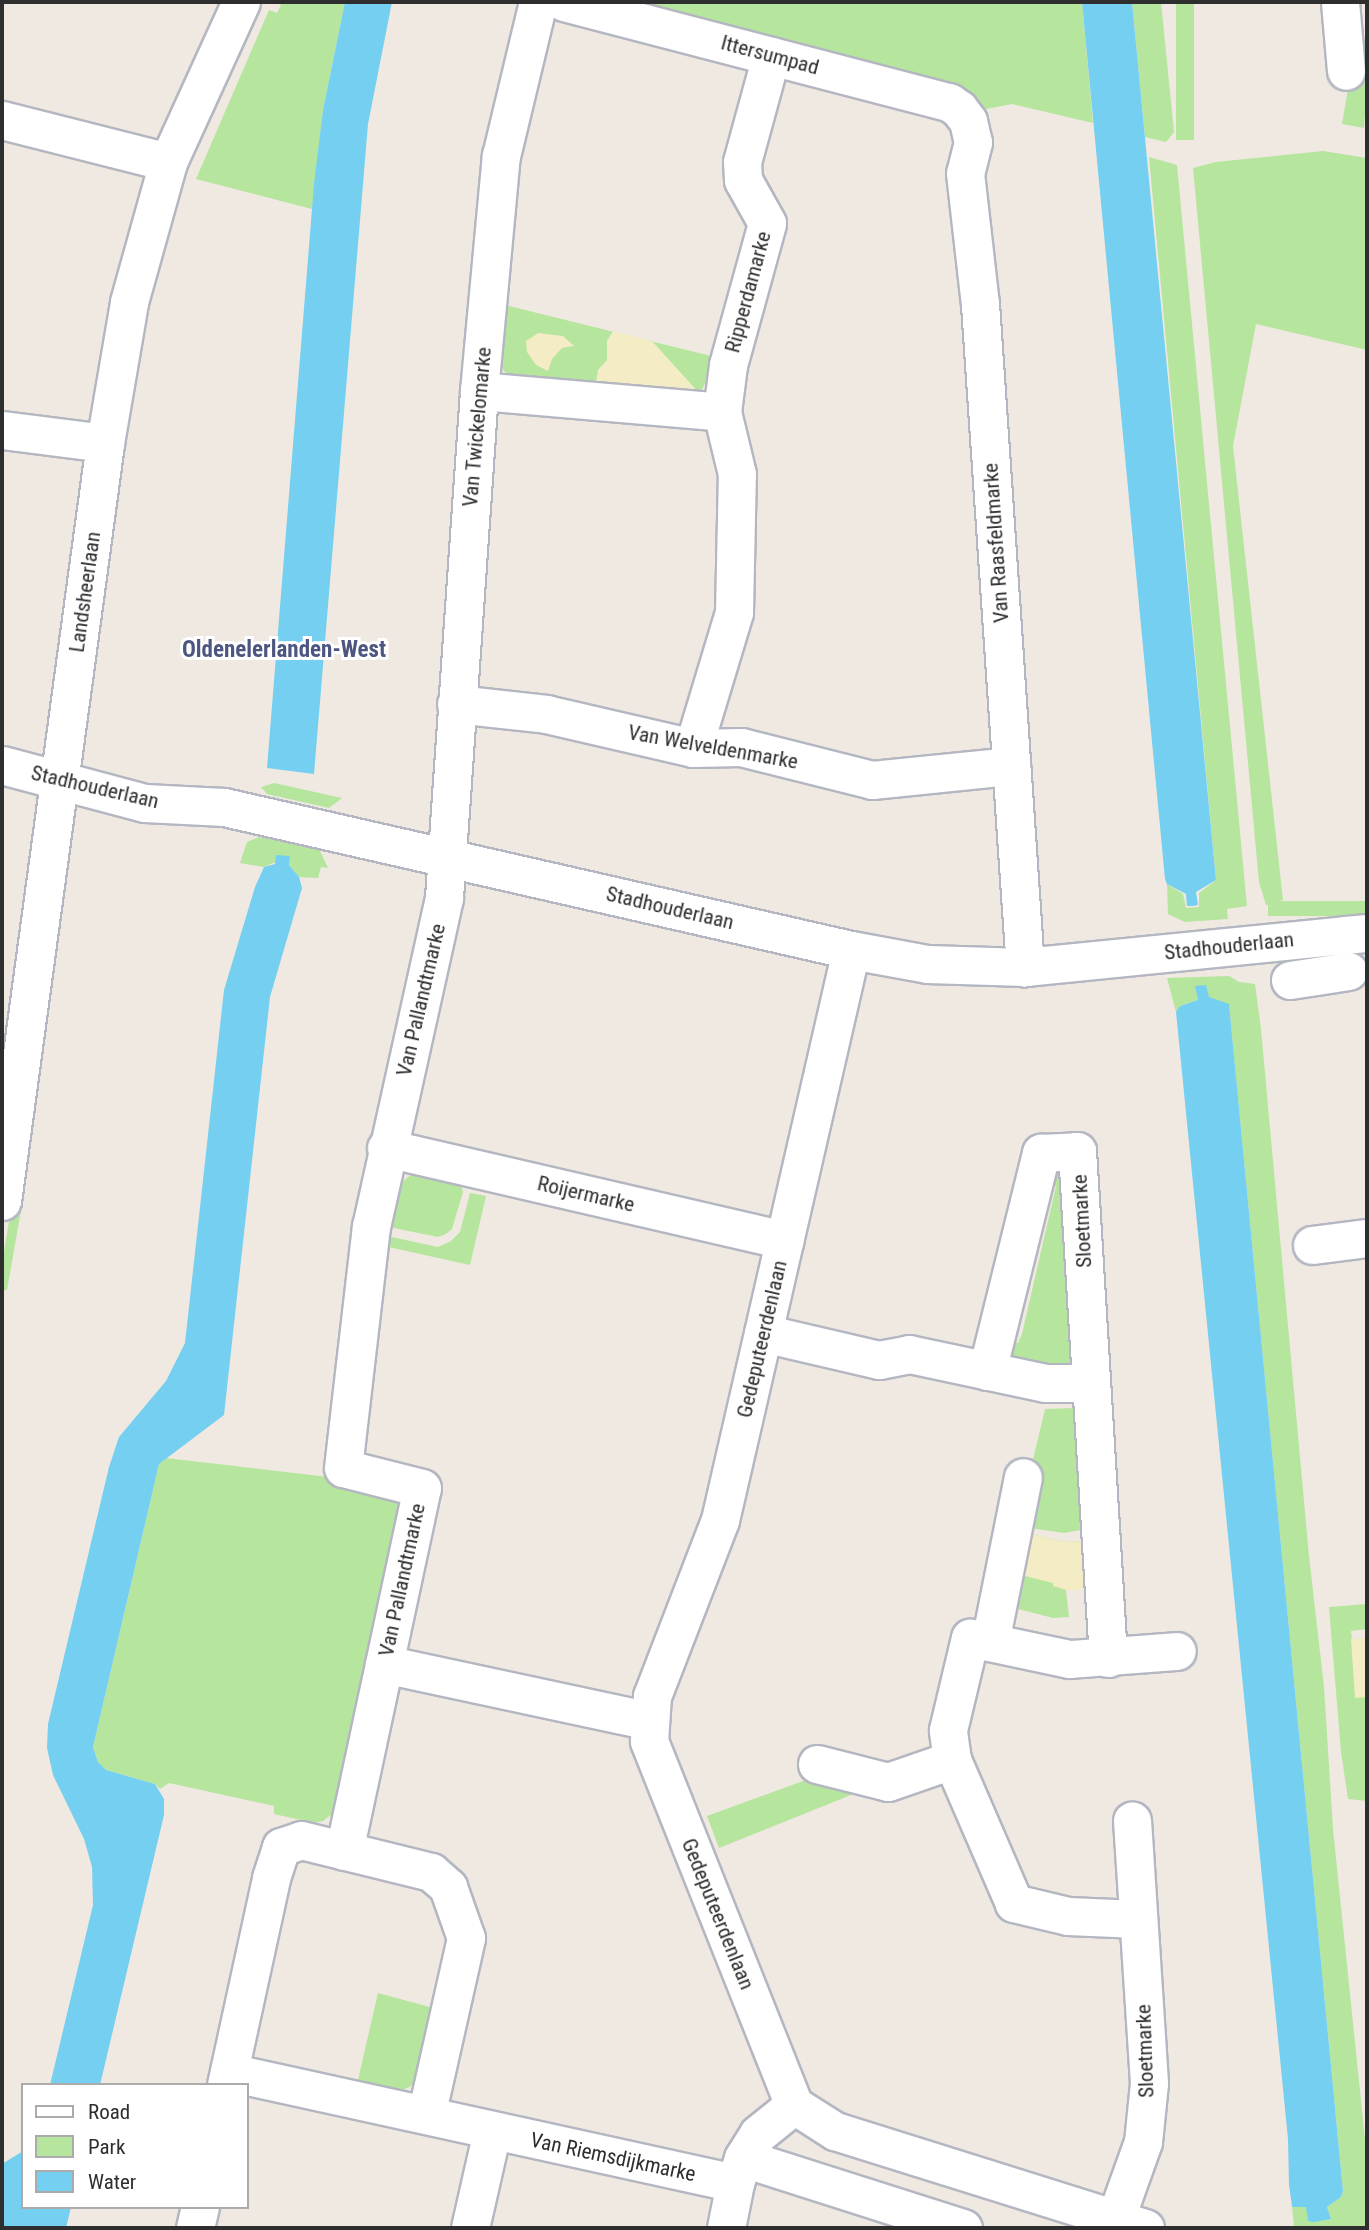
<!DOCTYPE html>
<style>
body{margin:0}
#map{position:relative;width:1369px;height:2230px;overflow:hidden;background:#efe9e1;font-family:"Roboto Condensed",sans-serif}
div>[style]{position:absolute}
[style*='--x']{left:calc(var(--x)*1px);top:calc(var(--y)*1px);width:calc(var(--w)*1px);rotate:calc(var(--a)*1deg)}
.green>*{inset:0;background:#b6e59e;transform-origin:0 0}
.sand>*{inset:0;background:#f3ecc5}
.water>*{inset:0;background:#75cff0}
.roads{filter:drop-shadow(2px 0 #b4b7c1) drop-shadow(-2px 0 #b4b7c1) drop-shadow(0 2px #b4b7c1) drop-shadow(0 -2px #b4b7c1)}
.minor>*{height:37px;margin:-18.5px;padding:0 18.5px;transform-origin:18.5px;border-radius:18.5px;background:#fff}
span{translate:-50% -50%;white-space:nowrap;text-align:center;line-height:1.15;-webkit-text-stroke:6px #fff;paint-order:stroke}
.street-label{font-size:21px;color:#2e2e2e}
.neighbourhood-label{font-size:23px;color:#4d5680;font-weight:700}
.frame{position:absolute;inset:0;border:4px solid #2e2e2e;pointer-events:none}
.legend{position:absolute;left:21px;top:2083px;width:228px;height:126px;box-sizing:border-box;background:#fff;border:2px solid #ababab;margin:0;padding:9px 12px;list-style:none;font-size:21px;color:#2e2e2e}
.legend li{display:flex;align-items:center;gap:14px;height:35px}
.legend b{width:35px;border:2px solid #ababab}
</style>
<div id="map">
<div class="green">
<i style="clip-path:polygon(275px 2px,345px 2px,323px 110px,312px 209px,196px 179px,269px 10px,277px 13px,281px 5px)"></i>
<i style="clip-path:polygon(609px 2px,1082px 2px,1093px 123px,1012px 104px,981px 110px)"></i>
<i style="clip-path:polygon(1132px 2px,1161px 2px,1174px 132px,1166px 142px,1145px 137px)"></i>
<i style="left:1176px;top:2px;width:18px;height:138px"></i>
<i style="clip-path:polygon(1357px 81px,1367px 83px,1364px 128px,1342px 124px,1348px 89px)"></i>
<i style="clip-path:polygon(1323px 151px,1367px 158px,1367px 350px,1256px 324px,1233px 446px,1283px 900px,1266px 905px,1259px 882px,1193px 168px,1216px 162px)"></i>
<i style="clip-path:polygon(1149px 157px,1177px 165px,1247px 906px,1227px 909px,1228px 919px,1185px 922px,1168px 914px,1167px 884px,1183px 894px,1186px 908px,1199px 907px,1199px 893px,1216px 880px)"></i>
<i style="clip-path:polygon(505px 305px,711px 356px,705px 383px,700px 394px,512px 379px,503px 370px)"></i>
<i style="clip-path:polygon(274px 783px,342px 798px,329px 808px,267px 794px,261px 787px)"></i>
<i style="clip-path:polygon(259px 837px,319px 849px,328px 868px,321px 867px,318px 878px,299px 877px,289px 865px,290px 856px,264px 867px,240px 863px,247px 842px)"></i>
<i style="left:1367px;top:901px;width:15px;height:99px;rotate:90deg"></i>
<i style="clip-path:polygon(1229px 976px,1239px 982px,1255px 984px,1261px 1029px,1309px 1556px,1324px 1687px,1333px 1829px,1367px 2159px,1367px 2228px,1287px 2228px,1287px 2226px,1294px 2227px,1292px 2207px,1300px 2206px,1307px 2207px,1308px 2221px,1331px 2219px,1327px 2207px,1341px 2197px,1343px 2191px,1229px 1005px,1208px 997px,1201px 986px,1196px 986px,1198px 1000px,1180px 1006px,1176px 1012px,1167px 978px)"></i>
<i style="clip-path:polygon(1055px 1171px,1064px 1173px,1072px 1371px,1008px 1359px,1011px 1342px,1018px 1343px,1022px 1334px,1056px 1186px,1043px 1182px)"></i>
<i style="clip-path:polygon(411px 1175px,461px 1186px,463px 1192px,452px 1229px,446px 1234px,438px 1237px,389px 1227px,400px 1183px)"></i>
<i style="clip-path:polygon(470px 1193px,486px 1196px,470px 1265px,384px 1246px,387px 1236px,438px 1247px,451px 1241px,460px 1232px)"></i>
<i style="clip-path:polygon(13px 1198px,23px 1199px,7px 1290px,2px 1290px,2px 1263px)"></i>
<i style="clip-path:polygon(1074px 1408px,1086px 1529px,1064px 1533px,1030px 1528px,1028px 1481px,1045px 1409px)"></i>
<i style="clip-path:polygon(166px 1458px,328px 1477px,398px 1497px,402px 1504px,336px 1811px,323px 1821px,314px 1823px,274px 1814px,274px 1806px,169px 1783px,160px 1789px,155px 1784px,106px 1770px,98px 1762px,93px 1747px,159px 1464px)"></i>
<i style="clip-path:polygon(1031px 1534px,1064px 1542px,1085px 1541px,1090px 1590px,1066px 1590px,1069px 1617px,1053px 1618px,1014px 1608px)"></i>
<i style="clip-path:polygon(1367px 1604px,1367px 1629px,1351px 1631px,1352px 1639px,1367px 1638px,1367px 1801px,1348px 1799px,1341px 1752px,1329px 1607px)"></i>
<i style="clip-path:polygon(814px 1777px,853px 1786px,851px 1795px,719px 1848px,707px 1816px)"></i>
<i style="clip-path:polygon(378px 1993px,437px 2009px,417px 2083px,401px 2091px,358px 2080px)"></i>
</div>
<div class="sand">
<i style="clip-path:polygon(613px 331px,652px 341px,700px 394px,599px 388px,596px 382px,598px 370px,607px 360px,607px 341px)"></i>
<i style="clip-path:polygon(538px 333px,563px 336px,574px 346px,562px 348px,552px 359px,548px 371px,536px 365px,527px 352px,526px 341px)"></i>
<i style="clip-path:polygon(1031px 1534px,1064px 1542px,1085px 1541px,1090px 1590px,1066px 1590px,1053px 1586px,1053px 1583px,1021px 1575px)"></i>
<i style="clip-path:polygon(1367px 1638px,1367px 1697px,1355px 1698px,1351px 1639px)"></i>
</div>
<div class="water">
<i style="clip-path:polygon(345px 2px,392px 2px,368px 124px,314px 774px,267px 768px,314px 184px,323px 110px)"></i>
<i style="clip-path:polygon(1082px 2px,1132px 2px,1216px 880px,1196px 892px,1198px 905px,1193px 906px,1187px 906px,1186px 894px,1167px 884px,1165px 879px)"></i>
<i style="clip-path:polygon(276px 855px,290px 856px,289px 865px,299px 877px,302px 888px,270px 997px,224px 1415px,159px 1464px,93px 1747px,98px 1762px,106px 1770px,155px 1784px,164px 1799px,164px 1815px,100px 2085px,50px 2085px,93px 1905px,92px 1867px,84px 1839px,53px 1775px,47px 1748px,48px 1724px,109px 1467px,119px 1437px,166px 1381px,185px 1343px,224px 990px,255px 887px,264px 867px,275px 864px)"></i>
<i style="clip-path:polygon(1206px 985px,1209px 997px,1229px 1004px,1343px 2191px,1341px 2197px,1327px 2207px,1331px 2219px,1314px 2222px,1308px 2221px,1306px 2207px,1292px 2207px,1289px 2184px,1288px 2139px,1176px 1012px,1180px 1006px,1198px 1000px,1195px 986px)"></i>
<i style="clip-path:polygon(23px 2151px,23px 2207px,71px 2207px,66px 2228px,2px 2228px,2px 2164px)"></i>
</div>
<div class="roads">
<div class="minor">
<i style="--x:564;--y:2;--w:398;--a:14.6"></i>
<i style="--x:949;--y:102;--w:12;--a:35"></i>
<i style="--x:959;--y:109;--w:15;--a:53"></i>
<i style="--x:968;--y:121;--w:22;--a:77"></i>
<i style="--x:973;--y:142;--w:32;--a:104"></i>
<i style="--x:965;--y:173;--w:132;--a:83.5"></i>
<i style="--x:980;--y:304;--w:665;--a:86.12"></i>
<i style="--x:1340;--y:2;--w:69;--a:85"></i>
<i style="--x:2;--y:120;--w:171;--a:14.2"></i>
<i style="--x:479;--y:391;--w:244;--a:4.9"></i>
<i style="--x:2;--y:430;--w:104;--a:7.2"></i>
<i style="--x:456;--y:704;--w:91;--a:6.3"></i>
<i style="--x:546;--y:714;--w:151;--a:13"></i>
<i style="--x:693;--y:748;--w:48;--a:-1.2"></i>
<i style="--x:741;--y:747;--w:135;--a:14.1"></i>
<i style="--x:872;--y:780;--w:140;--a:-5.8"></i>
<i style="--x:693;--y:748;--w:142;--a:-73.2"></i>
<i style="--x:734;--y:612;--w:138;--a:-88.8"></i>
<i style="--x:737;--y:474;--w:64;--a:-103.6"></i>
<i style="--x:722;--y:412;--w:47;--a:-82.7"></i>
<i style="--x:728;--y:365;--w:147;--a:-74.6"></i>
<i style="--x:767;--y:223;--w:49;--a:-119.2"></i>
<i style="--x:743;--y:180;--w:18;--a:-93"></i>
<i style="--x:742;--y:162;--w:110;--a:-74.7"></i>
<i style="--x:2;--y:765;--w:148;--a:14.9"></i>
<i style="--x:145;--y:803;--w:79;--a:2.9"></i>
<i style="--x:224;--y:807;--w:643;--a:12.85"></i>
<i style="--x:851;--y:950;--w:77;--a:10.4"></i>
<i style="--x:927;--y:964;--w:98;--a:1.8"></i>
<i style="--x:1025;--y:967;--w:344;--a:-5.7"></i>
<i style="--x:851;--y:950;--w:585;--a:102.94"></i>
<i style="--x:720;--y:1520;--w:189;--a:111.1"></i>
<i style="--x:652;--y:1696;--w:45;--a:93.8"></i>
<i style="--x:649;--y:1741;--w:392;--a:68.3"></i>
<i style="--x:794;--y:2105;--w:49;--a:32.4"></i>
<i style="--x:835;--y:2131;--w:325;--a:17.4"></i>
<i style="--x:1290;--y:980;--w:59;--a:-8.8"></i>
<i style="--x:386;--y:1148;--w:409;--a:13"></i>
<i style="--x:2;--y:1201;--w:765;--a:-82.26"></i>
<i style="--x:105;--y:443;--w:143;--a:-80.3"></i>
<i style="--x:129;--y:302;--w:145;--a:-74.4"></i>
<i style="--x:168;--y:162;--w:176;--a:-65.5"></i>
<i style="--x:1312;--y:1245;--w:55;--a:-7.3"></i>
<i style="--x:763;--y:1333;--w:119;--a:13.1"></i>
<i style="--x:879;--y:1360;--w:31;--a:-11"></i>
<i style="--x:909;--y:1354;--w:140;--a:12"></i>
<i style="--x:1046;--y:1383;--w:45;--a:0"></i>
<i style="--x:987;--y:1371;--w:225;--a:-76.1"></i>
<i style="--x:1041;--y:1153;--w:36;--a:-3"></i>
<i style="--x:1077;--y:1151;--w:508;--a:86.5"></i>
<i style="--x:990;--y:1642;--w:168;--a:-78.7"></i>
<i style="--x:384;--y:1664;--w:271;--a:12.1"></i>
<i style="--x:817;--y:1764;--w:73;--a:14.2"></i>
<i style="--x:888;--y:1782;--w:68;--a:-19"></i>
<i style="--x:344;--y:1851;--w:371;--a:-77.9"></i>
<i style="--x:422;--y:1488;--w:81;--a:-165.8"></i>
<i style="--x:343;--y:1468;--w:243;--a:-83.4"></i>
<i style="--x:371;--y:1227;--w:338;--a:-77.5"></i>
<i style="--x:444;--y:897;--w:507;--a:-86.04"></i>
<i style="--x:479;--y:391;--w:236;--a:-84.7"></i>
<i style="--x:501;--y:156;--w:158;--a:-76.5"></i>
<i style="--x:1138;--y:1919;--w:70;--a:-177.5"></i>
<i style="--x:1068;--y:1916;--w:56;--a:-166.5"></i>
<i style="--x:1014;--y:1903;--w:156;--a:-113.4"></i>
<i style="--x:952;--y:1760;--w:30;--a:-98"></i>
<i style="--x:948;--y:1730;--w:95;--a:-76.6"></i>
<i style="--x:970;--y:1638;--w:102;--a:11.9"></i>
<i style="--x:1070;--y:1659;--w:107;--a:-4.3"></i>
<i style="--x:229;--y:2072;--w:518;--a:12.37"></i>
<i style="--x:226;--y:2085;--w:212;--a:-77.7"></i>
<i style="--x:271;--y:1878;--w:33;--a:-72"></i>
<i style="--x:281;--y:1847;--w:21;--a:-19"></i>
<i style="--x:301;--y:1840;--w:134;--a:13.8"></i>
<i style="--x:431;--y:1872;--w:23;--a:41"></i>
<i style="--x:448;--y:1887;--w:54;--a:70.6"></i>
<i style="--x:466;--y:1938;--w:181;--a:102.7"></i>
<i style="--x:743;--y:2158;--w:231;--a:17.7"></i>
<i style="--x:1115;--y:2220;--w:83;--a:-70.3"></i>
<i style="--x:1143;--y:2142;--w:59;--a:-84.2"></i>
<i style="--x:1149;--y:2083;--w:263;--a:-93.7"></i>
<i style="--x:195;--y:2228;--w:22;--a:-77"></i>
<i style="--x:470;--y:2228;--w:99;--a:-77.2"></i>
<i style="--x:726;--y:2228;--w:46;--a:-78.7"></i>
<i style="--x:735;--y:2183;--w:26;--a:-72"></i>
<i style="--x:743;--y:2158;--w:28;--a:-58"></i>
<i style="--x:758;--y:2134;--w:46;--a:-38.9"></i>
</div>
</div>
<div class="street-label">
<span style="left:770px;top:55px;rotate:15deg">Ittersumpad</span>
<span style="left:748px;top:292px;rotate:-75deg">Ripperdamarke</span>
<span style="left:477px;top:427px;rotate:-85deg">Van Twickelomarke</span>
<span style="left:996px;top:543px;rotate:-94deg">Van Raasfeldmarke</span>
<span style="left:85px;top:592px;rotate:-82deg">Landsheerlaan</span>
<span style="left:713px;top:747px;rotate:10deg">Van Welveldenmarke</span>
<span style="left:95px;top:787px;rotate:13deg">Stadhouderlaan</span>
<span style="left:670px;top:908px;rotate:13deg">Stadhouderlaan</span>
<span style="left:1229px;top:946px;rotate:-6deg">Stadhouderlaan</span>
<span style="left:421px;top:1000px;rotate:-77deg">Van Pallandtmarke</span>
<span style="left:586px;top:1194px;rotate:13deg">Roijermarke</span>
<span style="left:1082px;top:1221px;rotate:-93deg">Sloetmarke</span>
<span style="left:762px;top:1339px;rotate:-77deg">Gedeputeerdenlaan</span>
<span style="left:402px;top:1580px;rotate:-78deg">Van Pallandtmarke</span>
<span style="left:718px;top:1914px;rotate:68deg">Gedeputeerdenlaan</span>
<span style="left:1145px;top:2051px;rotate:-92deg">Sloetmarke</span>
<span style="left:613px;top:2157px;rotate:12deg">Van Riemsdijkmarke</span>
</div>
<div class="neighbourhood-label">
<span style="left:284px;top:650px">Oldenelerlanden-West</span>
</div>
<div class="frame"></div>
<ul class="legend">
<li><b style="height:9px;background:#fff"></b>Road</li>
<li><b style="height:19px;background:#b6e59e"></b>Park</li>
<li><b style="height:19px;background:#75cff0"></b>Water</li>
</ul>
</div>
